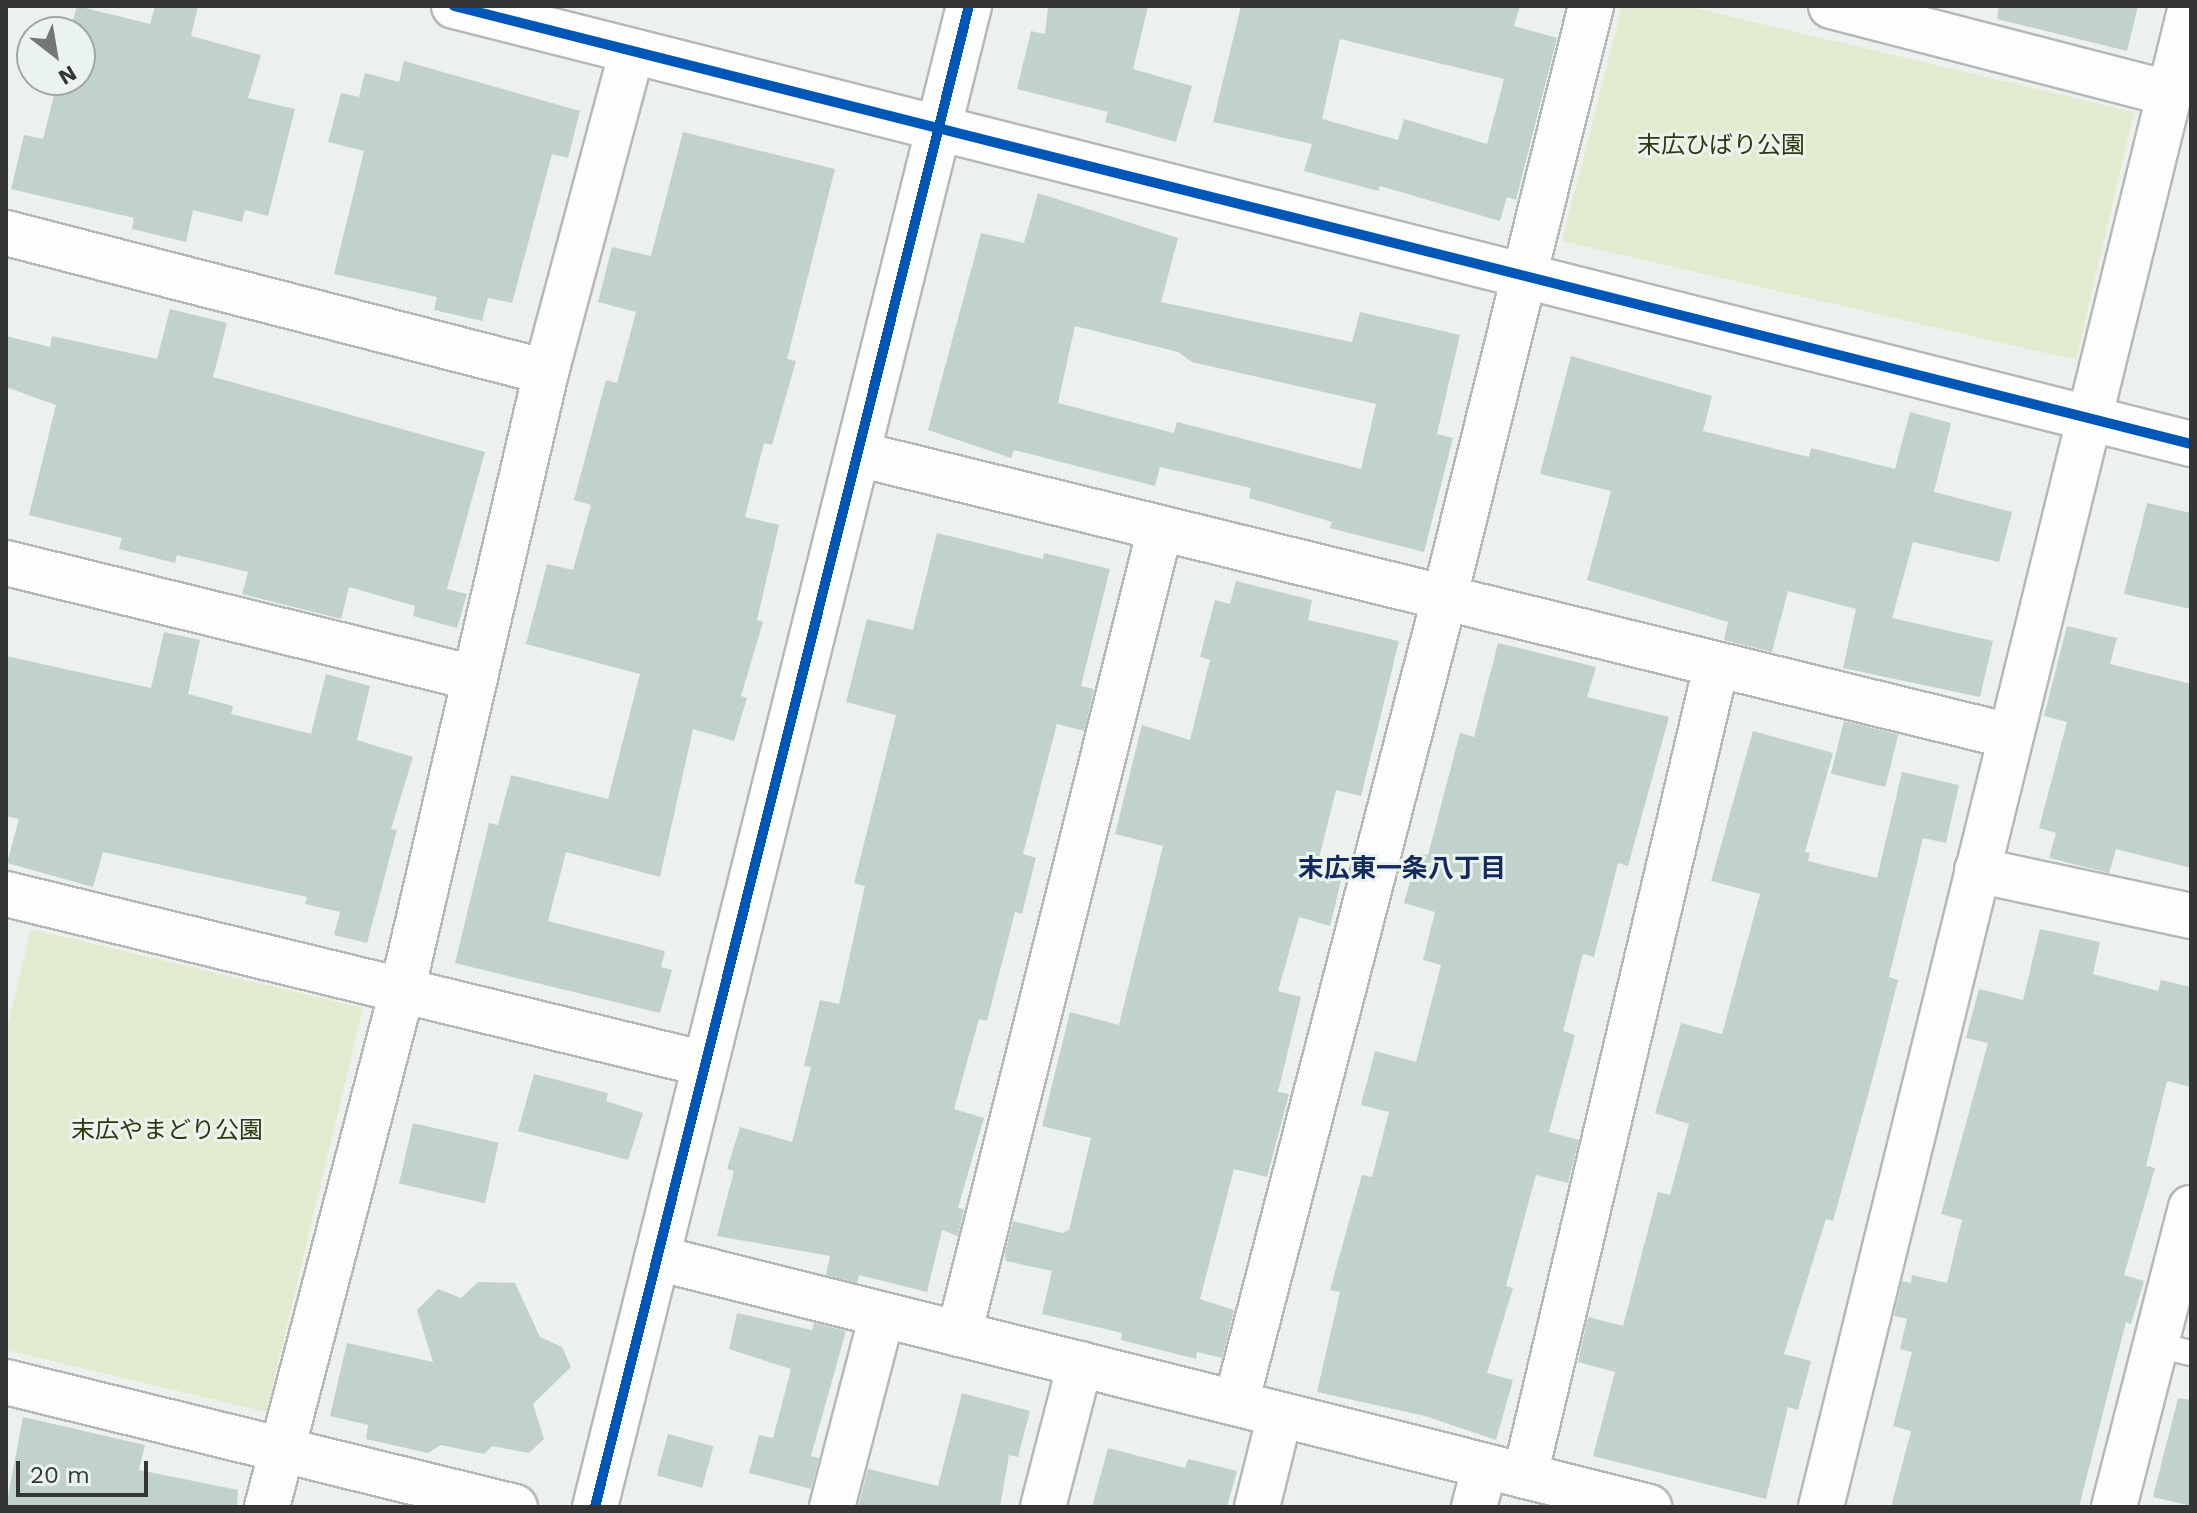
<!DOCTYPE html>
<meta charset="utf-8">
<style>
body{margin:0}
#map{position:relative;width:2197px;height:1513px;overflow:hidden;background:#ecf1ee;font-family:"Work Sans","Noto Sans JP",sans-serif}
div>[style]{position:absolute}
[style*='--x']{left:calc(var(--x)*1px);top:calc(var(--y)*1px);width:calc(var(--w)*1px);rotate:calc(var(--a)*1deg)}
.green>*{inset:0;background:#e2ebcf}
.building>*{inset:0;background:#c1d1cd;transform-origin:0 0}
.roads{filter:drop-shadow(2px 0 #b5b9b6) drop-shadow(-2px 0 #b5b9b6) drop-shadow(0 2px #b5b9b6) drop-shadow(0 -2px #b5b9b6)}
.service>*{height:24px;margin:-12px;padding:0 12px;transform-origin:12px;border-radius:12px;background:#fcfdfc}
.minor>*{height:44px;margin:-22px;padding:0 22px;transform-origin:22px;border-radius:22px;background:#fcfdfc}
.cycleway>*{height:10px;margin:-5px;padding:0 5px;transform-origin:5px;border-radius:5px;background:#0057b8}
span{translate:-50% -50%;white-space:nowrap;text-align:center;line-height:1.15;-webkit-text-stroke:6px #eaf3ee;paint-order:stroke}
.park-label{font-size:24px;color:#2f370f}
.neighbourhood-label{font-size:26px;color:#14295f;font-weight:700}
.frame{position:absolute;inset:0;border:8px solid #333634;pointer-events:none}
.north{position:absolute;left:16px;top:16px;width:80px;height:80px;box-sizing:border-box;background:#eaf3ee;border:2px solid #a1a7a4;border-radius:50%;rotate:149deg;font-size:22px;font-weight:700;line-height:32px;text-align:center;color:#333634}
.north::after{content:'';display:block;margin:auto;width:28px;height:36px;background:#747775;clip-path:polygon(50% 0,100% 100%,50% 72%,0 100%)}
.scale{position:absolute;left:16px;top:1461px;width:132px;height:36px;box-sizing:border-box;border:4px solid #333634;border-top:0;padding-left:10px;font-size:24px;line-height:28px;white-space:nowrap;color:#333634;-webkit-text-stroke:6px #eaf3ee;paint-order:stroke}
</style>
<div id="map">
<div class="green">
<i style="clip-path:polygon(1622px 6px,1686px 6px,2134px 112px,2076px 360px,1562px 241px)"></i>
<i style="clip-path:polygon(31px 929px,363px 1008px,266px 1412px,6px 1350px,6px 1032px)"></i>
</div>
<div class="building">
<i style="clip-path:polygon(77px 6px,150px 24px,155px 6px,198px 6px,191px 36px,261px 55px,248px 98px,295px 109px,268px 216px,245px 210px,242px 222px,193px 210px,186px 242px,132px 229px,134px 218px,11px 189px,24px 135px,43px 139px,58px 80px,80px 80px,80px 32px,70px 32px)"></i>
<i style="clip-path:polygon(1048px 6px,1148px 6px,1133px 69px,1192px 86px,1176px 142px,1105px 122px,1108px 112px,1017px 89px,1031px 31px,1045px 34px)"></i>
<i style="clip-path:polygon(evenodd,1241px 6px,1520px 6px,1514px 26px,1557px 38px,1516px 200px,1507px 197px,1500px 221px,1380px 186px,1378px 191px,1304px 171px,1312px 144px,1213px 122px,1241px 6px,1340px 39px,1504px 79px,1487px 144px,1404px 119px,1398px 140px,1322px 119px,1340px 39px)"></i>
<i style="clip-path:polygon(1999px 6px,2138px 6px,2127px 51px,1997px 19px)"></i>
<i style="clip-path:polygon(404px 61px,580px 111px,568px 158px,552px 154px,512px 303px,488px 298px,482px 321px,434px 310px,437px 297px,334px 274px,364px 151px,328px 142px,341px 93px,359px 97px,365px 73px,399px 82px)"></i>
<i style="clip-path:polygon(683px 132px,835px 169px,787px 359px,796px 361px,772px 445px,764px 443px,745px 517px,779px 525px,757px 620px,763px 622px,741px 696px,747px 698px,734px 741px,693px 729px,660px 877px,566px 852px,548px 921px,665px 951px,661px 967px,672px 970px,660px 1013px,455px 963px,489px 823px,498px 825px,511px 775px,608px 799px,640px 674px,526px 644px,547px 564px,573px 570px,591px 505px,574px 500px,606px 380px,617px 383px,636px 312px,598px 302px,612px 247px,651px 256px)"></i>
<i style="clip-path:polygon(evenodd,1038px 193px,1178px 238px,1161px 302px,1352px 342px,1360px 312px,1460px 335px,1437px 434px,1453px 438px,1424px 552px,1330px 528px,1332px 522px,1249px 498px,1251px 488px,1160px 467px,1155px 486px,1014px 450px,1011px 458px,928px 430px,981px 233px,1024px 243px,1038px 193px,1075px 326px,1178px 352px,1192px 362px,1376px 404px,1361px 469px,1177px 422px,1174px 433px,1058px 403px,1075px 326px)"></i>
<i style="clip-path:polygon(170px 309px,227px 323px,213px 377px,485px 452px,447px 589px,467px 594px,457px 628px,413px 616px,415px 606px,349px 587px,341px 619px,242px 594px,248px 572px,177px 555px,175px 563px,119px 549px,122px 538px,29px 515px,56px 405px,6px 387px,6px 336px,50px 347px,52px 336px,157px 359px)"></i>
<i style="clip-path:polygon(1571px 356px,1712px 396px,1703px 431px,1809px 457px,1811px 448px,1895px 469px,1910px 412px,1951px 423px,1934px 492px,2012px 512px,1999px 562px,1913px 542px,1892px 618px,1993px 641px,1980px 697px,1843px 668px,1856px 609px,1788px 591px,1772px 652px,1724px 640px,1728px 622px,1587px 580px,1611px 491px,1540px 474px)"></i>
<i style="clip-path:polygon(2147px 503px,2191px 513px,2191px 609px,2124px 594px)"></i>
<i style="clip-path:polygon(937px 533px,1043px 559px,1044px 553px,1110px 569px,1081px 686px,1094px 689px,1084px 731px,1057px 724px,1023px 854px,1036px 858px,1022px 914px,1015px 912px,987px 1021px,979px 1019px,954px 1109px,984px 1118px,958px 1208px,964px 1209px,958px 1236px,942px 1230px,927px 1292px,859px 1275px,857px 1283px,826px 1275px,830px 1256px,717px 1236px,734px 1171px,727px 1169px,740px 1127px,792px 1142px,811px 1067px,804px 1066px,820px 1000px,839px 1004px,865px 886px,854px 883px,896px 715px,846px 702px,867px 619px,913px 630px)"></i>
<i style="clip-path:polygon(1236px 581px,1312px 600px,1308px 620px,1399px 641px,1361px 796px,1336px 790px,1316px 870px,1342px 877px,1330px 926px,1299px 917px,1278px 991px,1301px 997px,1278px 1092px,1289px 1094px,1267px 1177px,1234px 1169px,1200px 1299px,1234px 1310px,1222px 1358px,1197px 1352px,1196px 1359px,1121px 1340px,1122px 1333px,1042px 1314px,1052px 1271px,1006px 1261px,1005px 1253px,1013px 1221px,1062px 1233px,1069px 1230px,1091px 1138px,1042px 1126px,1070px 1012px,1119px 1025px,1163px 846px,1115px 834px,1142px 725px,1190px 740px,1210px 660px,1200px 657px,1215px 600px,1230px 604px)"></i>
<i style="clip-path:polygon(2067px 626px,2117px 638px,2110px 664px,2191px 684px,2191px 868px,2116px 849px,2109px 873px,2049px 858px,2056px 833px,2039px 828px,2067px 722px,2044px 716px)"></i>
<i style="clip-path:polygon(164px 632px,200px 640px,188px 694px,233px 706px,231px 714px,311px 734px,326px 674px,370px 686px,357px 740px,413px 757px,391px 829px,397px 830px,367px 943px,334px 935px,340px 912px,305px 904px,307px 897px,103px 852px,93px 887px,7px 863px,19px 819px,6px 816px,6px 656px,151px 688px)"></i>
<i style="clip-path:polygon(1498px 643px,1596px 667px,1587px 697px,1669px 717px,1628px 866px,1618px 863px,1594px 957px,1583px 954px,1563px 1031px,1575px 1035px,1549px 1132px,1579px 1140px,1568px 1183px,1536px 1175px,1506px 1286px,1513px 1288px,1487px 1373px,1513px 1380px,1496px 1440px,1425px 1416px,1317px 1392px,1340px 1292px,1330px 1290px,1362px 1175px,1372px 1177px,1389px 1112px,1361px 1105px,1375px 1051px,1416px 1062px,1441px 965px,1423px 960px,1435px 912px,1404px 903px,1418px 853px,1428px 855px,1460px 733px,1474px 737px)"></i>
<i style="left:1844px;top:721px;width:56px;height:54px;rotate:14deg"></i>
<i style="clip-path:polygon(1753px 731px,1833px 753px,1805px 852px,1810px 853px,1808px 861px,1877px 878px,1902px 772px,1959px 785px,1946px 843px,1923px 838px,1889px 977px,1898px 980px,1876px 1066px,1833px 1221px,1826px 1219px,1784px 1354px,1811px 1361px,1798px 1410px,1788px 1407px,1766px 1499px,1593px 1456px,1615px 1372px,1578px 1362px,1588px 1317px,1623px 1326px,1658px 1192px,1670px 1195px,1689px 1124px,1655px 1113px,1681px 1023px,1722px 1034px,1760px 894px,1711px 881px)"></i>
<i style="clip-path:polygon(2040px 929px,2100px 942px,2093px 974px,2158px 991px,2161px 980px,2191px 987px,2191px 1087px,2167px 1081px,2146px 1166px,2155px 1168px,2124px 1275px,2144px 1281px,2131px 1324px,2126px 1322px,2079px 1507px,1891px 1507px,1911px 1431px,1893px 1426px,1912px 1352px,1900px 1349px,1907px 1319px,1894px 1316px,1902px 1281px,1911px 1283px,1912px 1275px,1947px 1283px,1962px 1220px,1941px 1214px,1988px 1043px,1966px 1038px,1979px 989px,2023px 1000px)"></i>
<i style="clip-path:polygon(534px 1074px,608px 1093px,606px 1101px,643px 1113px,628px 1160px,518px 1131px)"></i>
<i style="left:413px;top:1123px;width:88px;height:62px;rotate:13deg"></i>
<i style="clip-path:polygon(478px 1282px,515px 1283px,540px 1337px,562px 1347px,571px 1367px,533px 1404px,544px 1439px,529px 1453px,492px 1446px,484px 1454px,441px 1445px,428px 1453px,366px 1439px,368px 1425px,330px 1416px,347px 1343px,433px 1362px,417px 1310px,438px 1289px,461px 1298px)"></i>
<i style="clip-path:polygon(737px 1313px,812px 1330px,814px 1323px,846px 1331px,811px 1456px,819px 1458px,811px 1489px,749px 1473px,759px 1435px,773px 1438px,791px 1369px,729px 1349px)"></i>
<i style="clip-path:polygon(962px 1393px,1030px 1411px,1018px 1457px,1009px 1455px,1000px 1507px,858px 1507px,868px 1469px,938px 1486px)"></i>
<i style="clip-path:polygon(2178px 1398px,2191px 1400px,2191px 1506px,2153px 1497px)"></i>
<i style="clip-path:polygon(23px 1417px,145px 1445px,139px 1470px,238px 1490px,237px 1507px,6px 1507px)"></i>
<i style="left:668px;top:1434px;width:47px;height:43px;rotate:15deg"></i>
<i style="clip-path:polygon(1108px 1448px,1185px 1468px,1188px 1459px,1237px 1471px,1227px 1507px,1092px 1507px)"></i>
</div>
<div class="roads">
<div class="service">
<i style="--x:2156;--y:1345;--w:36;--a:13"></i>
</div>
<div class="minor">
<i style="--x:454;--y:6;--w:1791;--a:14.15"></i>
<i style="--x:1831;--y:6;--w:348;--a:14.5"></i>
<i style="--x:6;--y:233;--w:558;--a:14.43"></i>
<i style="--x:858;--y:454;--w:1186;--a:13.76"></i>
<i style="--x:6;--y:563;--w:483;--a:13.8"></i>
<i style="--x:1977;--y:870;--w:219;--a:12.1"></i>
<i style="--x:6;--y:894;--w:719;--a:13.67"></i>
<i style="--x:657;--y:1258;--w:1023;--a:14.09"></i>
<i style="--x:959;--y:1334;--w:830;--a:-75.98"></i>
<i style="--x:6;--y:1382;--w:524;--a:13.8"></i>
<i style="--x:1236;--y:1403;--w:834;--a:-75.48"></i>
<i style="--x:1445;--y:596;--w:608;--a:-76.1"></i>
<i style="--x:1525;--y:1476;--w:831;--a:-76.72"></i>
<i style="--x:267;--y:1507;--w:533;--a:-75.34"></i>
<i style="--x:402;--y:991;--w:636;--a:-76.9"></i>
<i style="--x:546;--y:372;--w:331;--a:-75"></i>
<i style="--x:595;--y:1507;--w:1547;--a:-76.01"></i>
<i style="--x:832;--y:1507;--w:198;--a:-75.4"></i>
<i style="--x:1043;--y:1507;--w:148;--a:-75.5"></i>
<i style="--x:1257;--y:1507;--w:95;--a:-76"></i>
<i style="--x:1474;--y:1507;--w:42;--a:-75"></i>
<i style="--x:1821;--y:1507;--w:1546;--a:-76.15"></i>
<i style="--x:2114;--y:1507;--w:309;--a:-75.6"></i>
</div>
</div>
<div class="cycleway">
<i style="--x:454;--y:6;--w:1791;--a:14.15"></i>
<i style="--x:595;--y:1507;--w:1547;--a:-76.01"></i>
</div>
<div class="park-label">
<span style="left:1721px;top:146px">末広ひばり公園</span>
<span style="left:167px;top:1131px">末広やまどり公園</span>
</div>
<div class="neighbourhood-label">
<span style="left:1402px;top:869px">末広東一条八丁目</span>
</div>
<div class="frame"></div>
<div class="north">N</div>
<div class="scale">20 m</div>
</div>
